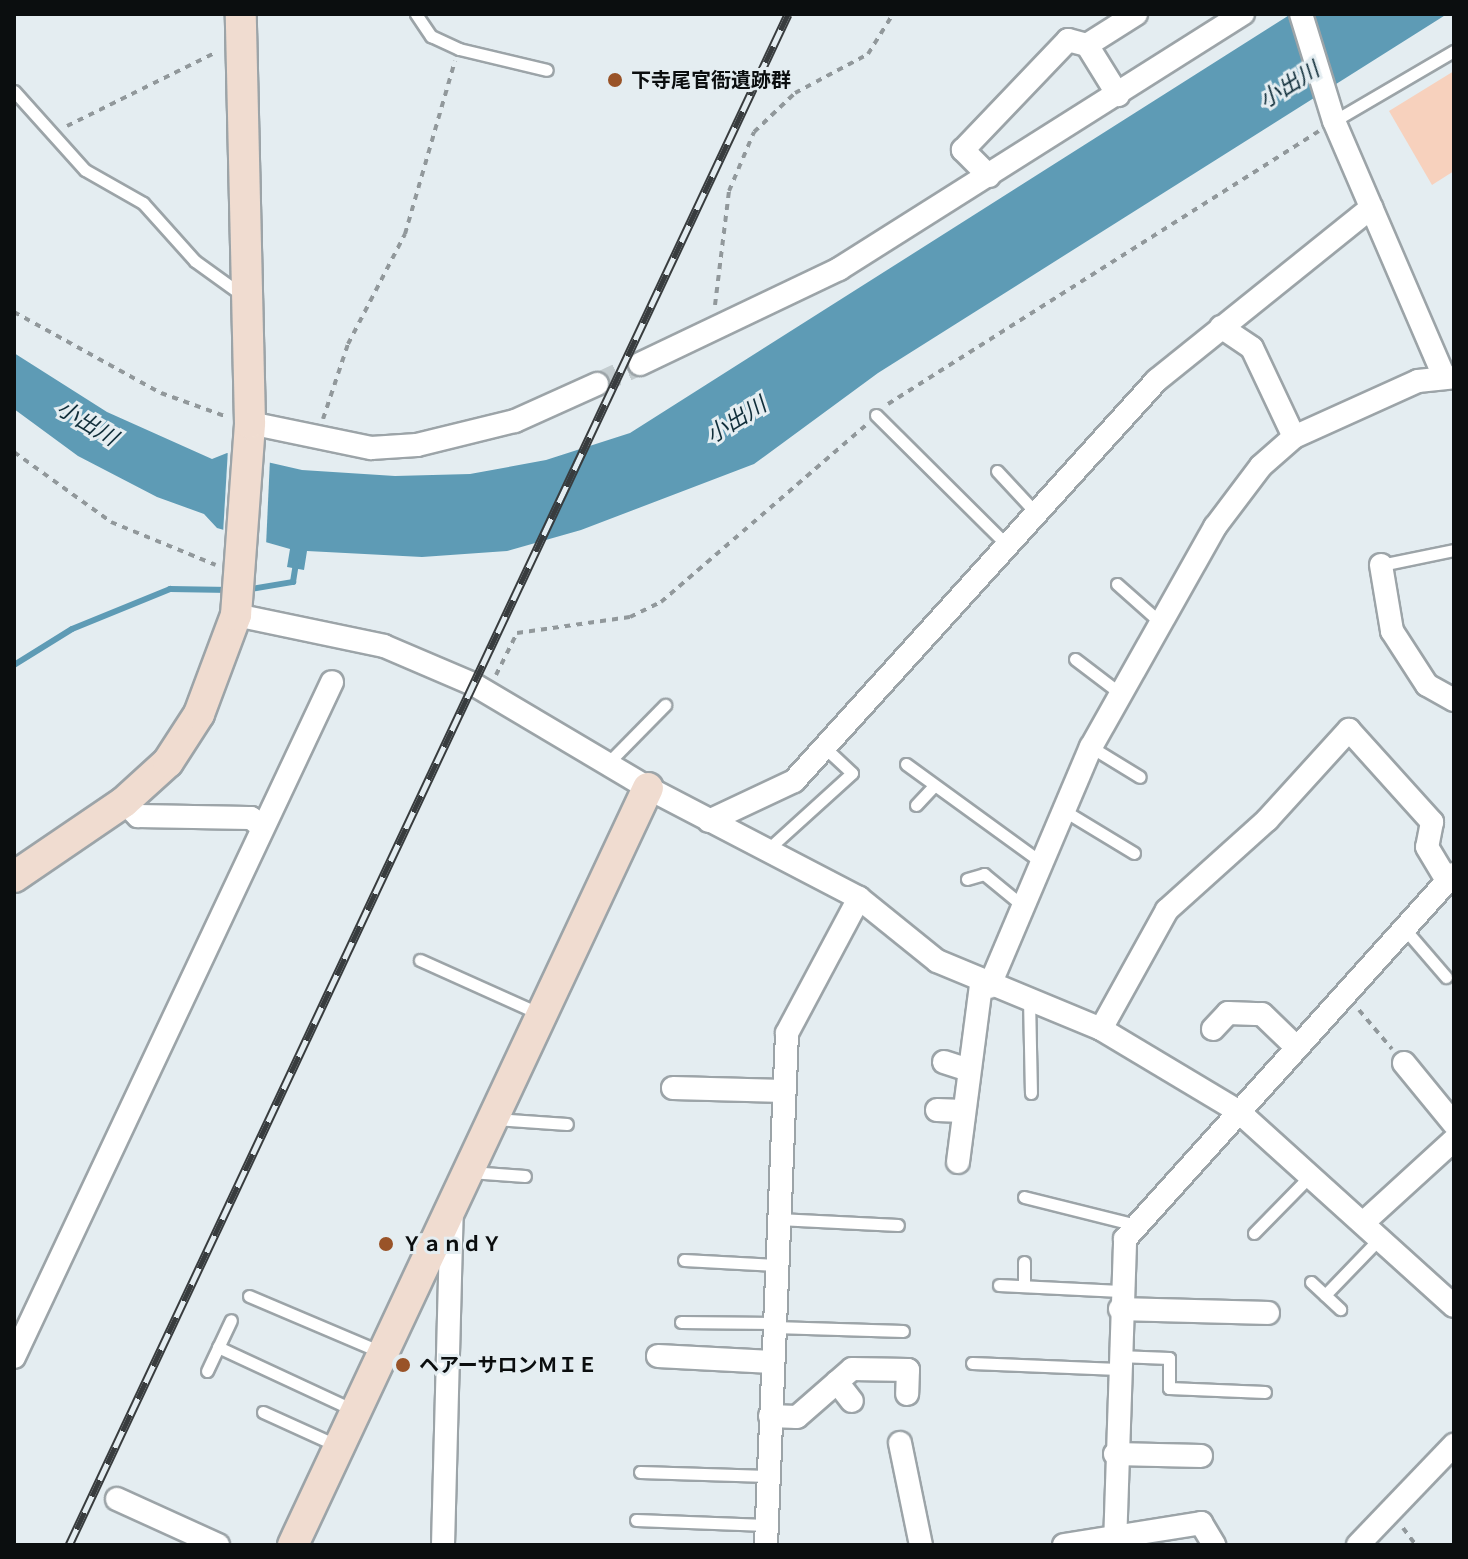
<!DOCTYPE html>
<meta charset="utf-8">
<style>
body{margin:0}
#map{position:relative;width:1468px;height:1559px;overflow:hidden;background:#e4edf1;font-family:"Roboto Serif","Noto Sans JP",serif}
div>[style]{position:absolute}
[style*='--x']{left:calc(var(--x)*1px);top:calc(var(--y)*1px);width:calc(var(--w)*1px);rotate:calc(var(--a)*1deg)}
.green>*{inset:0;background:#f7d1bd}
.water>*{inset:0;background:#5e9bb5}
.pier>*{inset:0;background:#e4edf1}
.stream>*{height:6px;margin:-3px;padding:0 3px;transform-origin:3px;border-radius:3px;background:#5e9bb5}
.street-tunnel>*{height:22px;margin-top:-11px;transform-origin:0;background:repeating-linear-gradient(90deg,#c3cccf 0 22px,transparent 0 33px)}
.path>*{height:4px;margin-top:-2px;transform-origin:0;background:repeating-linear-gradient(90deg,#91989b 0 6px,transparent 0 12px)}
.roads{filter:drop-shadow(2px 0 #9ca4a8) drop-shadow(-2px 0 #9ca4a8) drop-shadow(0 2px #9ca4a8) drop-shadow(0 -2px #9ca4a8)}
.lane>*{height:11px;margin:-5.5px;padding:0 5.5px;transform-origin:5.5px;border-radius:5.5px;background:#fff}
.street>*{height:22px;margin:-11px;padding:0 11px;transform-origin:11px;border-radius:11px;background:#fff}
.secondary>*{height:30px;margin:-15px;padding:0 15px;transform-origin:15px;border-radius:15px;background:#f0dcd0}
.rail>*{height:9px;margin-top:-4.5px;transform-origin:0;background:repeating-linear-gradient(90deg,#e4edf1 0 18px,#383c3e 0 36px);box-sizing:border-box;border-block:2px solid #383c3e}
.dots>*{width:22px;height:22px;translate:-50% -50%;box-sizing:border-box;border:4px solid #e4edf1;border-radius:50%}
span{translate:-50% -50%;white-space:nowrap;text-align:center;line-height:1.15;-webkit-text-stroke:6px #e4edf1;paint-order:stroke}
.poi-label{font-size:20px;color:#0b0e0f;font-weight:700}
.left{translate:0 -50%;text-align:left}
.water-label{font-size:22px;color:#102e3a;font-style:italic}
.frame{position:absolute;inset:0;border:16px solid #0b0e0f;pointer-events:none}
</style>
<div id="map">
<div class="green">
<i style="clip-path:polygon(1454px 71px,1454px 171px,1432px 185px,1389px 111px)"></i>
</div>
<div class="water">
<i style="clip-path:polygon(1291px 14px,1447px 14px,878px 373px,754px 464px,581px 530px,507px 551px,422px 557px,307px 551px,304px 570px,287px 567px,290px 549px,217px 528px,204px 514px,157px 497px,78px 456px,14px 409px,14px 353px,107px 412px,212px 459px,227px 453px,302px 470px,395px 476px,470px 474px,546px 460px,630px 433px)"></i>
</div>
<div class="pier">
<i style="clip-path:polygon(228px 449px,270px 459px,266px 546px,223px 534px)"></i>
</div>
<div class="stream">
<i style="--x:245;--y:590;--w:49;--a:-9.5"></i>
<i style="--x:293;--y:582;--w:19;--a:-81"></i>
<i style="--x:14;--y:665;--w:68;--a:-31.8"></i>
<i style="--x:72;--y:629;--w:106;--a:-22.2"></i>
<i style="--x:170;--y:589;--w:60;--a:1"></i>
</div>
<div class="street-tunnel">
<i style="--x:597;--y:384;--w:47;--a:-24.9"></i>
</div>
<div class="path">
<i style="--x:67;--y:126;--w:167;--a:-26.3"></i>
<i style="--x:715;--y:305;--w:115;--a:-83"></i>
<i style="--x:729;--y:191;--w:64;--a:-67"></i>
<i style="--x:754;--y:132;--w:57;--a:-43.6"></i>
<i style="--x:795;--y:93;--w:83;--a:-28.1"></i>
<i style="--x:868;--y:54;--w:47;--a:-58"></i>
<i style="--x:14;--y:312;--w:168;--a:28.9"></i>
<i style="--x:161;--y:393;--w:68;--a:19.8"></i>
<i style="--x:888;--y:404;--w:510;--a:-32.35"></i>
<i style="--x:323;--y:419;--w:79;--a:-71.6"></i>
<i style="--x:348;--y:344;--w:124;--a:-62.6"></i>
<i style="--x:405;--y:234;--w:180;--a:-73.9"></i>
<i style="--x:14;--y:452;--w:120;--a:35.8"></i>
<i style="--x:111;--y:522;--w:113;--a:22.3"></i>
<i style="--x:496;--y:675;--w:47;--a:-63.4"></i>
<i style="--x:517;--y:633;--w:114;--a:-8.1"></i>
<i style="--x:630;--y:617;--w:34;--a:-26"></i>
<i style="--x:661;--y:602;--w:272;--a:-40.8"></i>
<i style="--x:1359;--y:1010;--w:51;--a:49.8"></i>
<i style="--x:1403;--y:1528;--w:21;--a:53"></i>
</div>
<div class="roads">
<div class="lane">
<i style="--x:416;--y:14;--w:27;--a:56"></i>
<i style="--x:431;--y:36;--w:31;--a:25"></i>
<i style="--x:459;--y:49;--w:90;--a:13.4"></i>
<i style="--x:14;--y:91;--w:106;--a:48.1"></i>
<i style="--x:85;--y:170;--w:67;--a:29.6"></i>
<i style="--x:143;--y:203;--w:78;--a:48.1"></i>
<i style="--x:195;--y:261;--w:62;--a:35.8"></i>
<i style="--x:1334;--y:121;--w:139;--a:-30.3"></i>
<i style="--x:876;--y:415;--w:185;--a:44.8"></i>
<i style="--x:997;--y:471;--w:57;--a:47.1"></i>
<i style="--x:1381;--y:565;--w:75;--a:-11.6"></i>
<i style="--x:1117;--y:584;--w:59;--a:41.6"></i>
<i style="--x:1075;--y:659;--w:58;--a:37.3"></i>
<i style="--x:1091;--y:747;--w:57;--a:31.5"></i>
<i style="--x:607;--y:764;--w:83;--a:-45.5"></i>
<i style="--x:906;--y:764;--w:167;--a:36"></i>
<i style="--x:916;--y:805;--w:23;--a:-47"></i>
<i style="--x:1063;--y:810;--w:83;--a:31.2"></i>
<i style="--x:766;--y:851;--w:116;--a:-42.2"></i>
<i style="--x:852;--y:773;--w:35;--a:-137"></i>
<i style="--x:967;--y:879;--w:18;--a:-16"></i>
<i style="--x:984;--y:874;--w:50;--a:39.4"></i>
<i style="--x:1403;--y:927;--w:66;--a:49.3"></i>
<i style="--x:420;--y:960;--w:132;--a:24.2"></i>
<i style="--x:1029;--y:999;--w:94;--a:88.8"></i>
<i style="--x:495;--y:1119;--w:72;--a:4"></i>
<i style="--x:470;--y:1172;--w:55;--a:4.2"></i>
<i style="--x:1024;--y:1197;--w:115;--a:14"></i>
<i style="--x:778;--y:1219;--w:120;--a:2.9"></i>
<i style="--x:1254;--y:1233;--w:81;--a:-45.5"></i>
<i style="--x:684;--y:1260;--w:92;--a:3.1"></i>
<i style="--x:1024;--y:1262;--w:24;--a:90"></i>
<i style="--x:1311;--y:1282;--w:40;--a:43"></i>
<i style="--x:999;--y:1285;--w:121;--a:2.8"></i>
<i style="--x:1325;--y:1295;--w:79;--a:-46"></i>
<i style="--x:249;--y:1296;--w:143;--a:23"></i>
<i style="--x:681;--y:1322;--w:93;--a:0.6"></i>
<i style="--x:774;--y:1327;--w:129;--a:1.8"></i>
<i style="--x:218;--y:1347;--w:150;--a:24.9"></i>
<i style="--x:1118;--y:1356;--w:51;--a:2.2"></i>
<i style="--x:1169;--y:1358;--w:30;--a:90"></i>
<i style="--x:1169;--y:1388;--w:96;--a:2.4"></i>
<i style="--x:972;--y:1363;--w:146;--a:2.4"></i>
<i style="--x:207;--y:1371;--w:56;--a:-64.8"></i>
<i style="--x:263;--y:1412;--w:82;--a:24.4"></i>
<i style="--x:640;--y:1472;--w:128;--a:1.8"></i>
<i style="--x:636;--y:1520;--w:130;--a:2.2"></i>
</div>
<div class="street">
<i style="--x:1301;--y:14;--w:112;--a:72.9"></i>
<i style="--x:1334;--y:121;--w:278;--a:66.7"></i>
<i style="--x:1087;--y:45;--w:58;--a:-32.3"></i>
<i style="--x:989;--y:176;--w:37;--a:-135"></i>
<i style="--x:963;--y:150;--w:152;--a:-46.3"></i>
<i style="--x:1068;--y:40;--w:20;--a:15"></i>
<i style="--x:1087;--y:45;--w:59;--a:58.2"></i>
<i style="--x:1221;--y:327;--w:37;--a:34"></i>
<i style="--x:1252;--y:348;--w:98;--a:64.7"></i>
<i style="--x:640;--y:364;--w:221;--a:-25.5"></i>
<i style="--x:839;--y:269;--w:478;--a:-32.3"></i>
<i style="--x:250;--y:423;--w:124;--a:11.7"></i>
<i style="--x:371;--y:448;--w:46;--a:-3.7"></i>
<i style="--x:417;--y:445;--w:101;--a:-13.8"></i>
<i style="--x:515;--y:421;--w:90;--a:-24.3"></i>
<i style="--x:1381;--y:565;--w:67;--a:80.5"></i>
<i style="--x:1392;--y:631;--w:64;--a:57.1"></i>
<i style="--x:1427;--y:685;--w:31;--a:29"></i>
<i style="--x:236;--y:615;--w:151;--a:11.8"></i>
<i style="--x:384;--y:646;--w:97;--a:23.1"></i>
<i style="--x:473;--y:684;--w:204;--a:30.7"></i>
<i style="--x:648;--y:788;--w:238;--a:27.5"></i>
<i style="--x:859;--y:898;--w:100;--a:38.9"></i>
<i style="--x:937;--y:961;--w:178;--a:22.5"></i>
<i style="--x:1101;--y:1029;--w:160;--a:30.9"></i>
<i style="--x:1238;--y:1111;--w:291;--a:42.1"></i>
<i style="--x:124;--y:802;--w:20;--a:45"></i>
<i style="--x:138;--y:816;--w:113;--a:1"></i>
<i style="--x:251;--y:818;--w:14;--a:39"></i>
<i style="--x:709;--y:821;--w:94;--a:-25.2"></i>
<i style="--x:794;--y:781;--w:541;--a:-47.85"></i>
<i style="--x:1157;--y:380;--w:275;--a:-38.8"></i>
<i style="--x:989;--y:987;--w:261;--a:-67"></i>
<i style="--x:1091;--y:747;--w:253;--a:-60.6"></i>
<i style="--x:1215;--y:527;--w:76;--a:-53"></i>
<i style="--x:1261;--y:466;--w:44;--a:-41.3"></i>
<i style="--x:1294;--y:437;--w:136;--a:-24.3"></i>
<i style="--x:1418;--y:381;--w:36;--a:-6"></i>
<i style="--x:1101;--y:1029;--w:136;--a:-61"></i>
<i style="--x:1167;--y:910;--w:135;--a:-42"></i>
<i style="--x:1267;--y:820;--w:122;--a:-47.7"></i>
<i style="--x:1349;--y:730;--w:124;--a:47.9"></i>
<i style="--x:1432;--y:822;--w:25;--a:101"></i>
<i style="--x:1427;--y:847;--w:37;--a:59"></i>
<i style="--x:1213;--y:1029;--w:22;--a:-47"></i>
<i style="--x:1228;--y:1013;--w:34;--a:2"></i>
<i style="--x:1262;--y:1014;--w:47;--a:44.1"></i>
<i style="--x:944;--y:1062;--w:26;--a:18"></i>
<i style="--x:1404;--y:1063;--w:79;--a:50.7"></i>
<i style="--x:673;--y:1088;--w:111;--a:1.5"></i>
<i style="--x:937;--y:1110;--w:26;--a:2"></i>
<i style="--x:958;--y:1162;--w:179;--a:-82.6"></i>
<i style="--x:1363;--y:1223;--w:123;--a:-42.4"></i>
<i style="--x:1120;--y:1309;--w:148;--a:1.5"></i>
<i style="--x:658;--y:1356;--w:114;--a:3"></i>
<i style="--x:14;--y:1357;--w:746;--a:-64.77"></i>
<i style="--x:837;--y:1382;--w:24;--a:52"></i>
<i style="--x:770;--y:1416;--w:27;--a:2"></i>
<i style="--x:797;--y:1417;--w:73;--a:-41.1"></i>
<i style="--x:852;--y:1369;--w:56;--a:1"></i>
<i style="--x:908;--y:1370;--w:24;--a:92"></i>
<i style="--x:900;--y:1443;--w:104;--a:78.4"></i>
<i style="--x:1115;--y:1454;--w:86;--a:1.3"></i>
<i style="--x:117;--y:1499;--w:111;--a:24.5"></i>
<i style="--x:443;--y:1545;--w:334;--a:-88.5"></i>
<i style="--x:766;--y:1545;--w:512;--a:-87.65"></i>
<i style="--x:787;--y:1033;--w:153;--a:-61.9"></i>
<i style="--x:1064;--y:1545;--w:139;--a:-9.1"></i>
<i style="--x:1201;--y:1523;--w:26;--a:59"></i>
<i style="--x:1115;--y:1545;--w:306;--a:-88.1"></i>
<i style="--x:1125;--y:1239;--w:491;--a:-48"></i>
<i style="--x:1358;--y:1545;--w:139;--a:-46.2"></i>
</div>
<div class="secondary">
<i style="--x:14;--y:877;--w:133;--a:-34.3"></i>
<i style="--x:124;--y:802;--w:59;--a:-42.3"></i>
<i style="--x:168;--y:762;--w:57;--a:-57.1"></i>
<i style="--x:199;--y:714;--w:106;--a:-69.5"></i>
<i style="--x:236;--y:615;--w:193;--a:-85.8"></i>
<i style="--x:250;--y:423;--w:409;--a:-91.3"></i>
<i style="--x:293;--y:1545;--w:836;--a:-64.88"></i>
</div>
</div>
<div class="rail">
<i style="--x:69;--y:1545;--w:1691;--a:-64.84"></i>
</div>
<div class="dots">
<i style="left:615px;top:80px;background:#995328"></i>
<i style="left:386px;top:1244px;background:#995328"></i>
<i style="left:403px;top:1365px;background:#995328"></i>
</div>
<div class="poi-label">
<span class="left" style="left:631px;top:80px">下寺尾官衙遺跡群</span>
<span class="left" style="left:402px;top:1244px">ＹａｎｄＹ</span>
<span class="left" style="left:419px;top:1365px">ヘアーサロンＭＩＥ</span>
</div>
<div class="water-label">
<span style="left:1289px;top:85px;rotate:-32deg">小出川</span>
<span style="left:736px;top:420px;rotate:-32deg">小出川</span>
<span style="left:87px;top:423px;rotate:31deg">小出川</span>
</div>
<div class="frame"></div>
</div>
